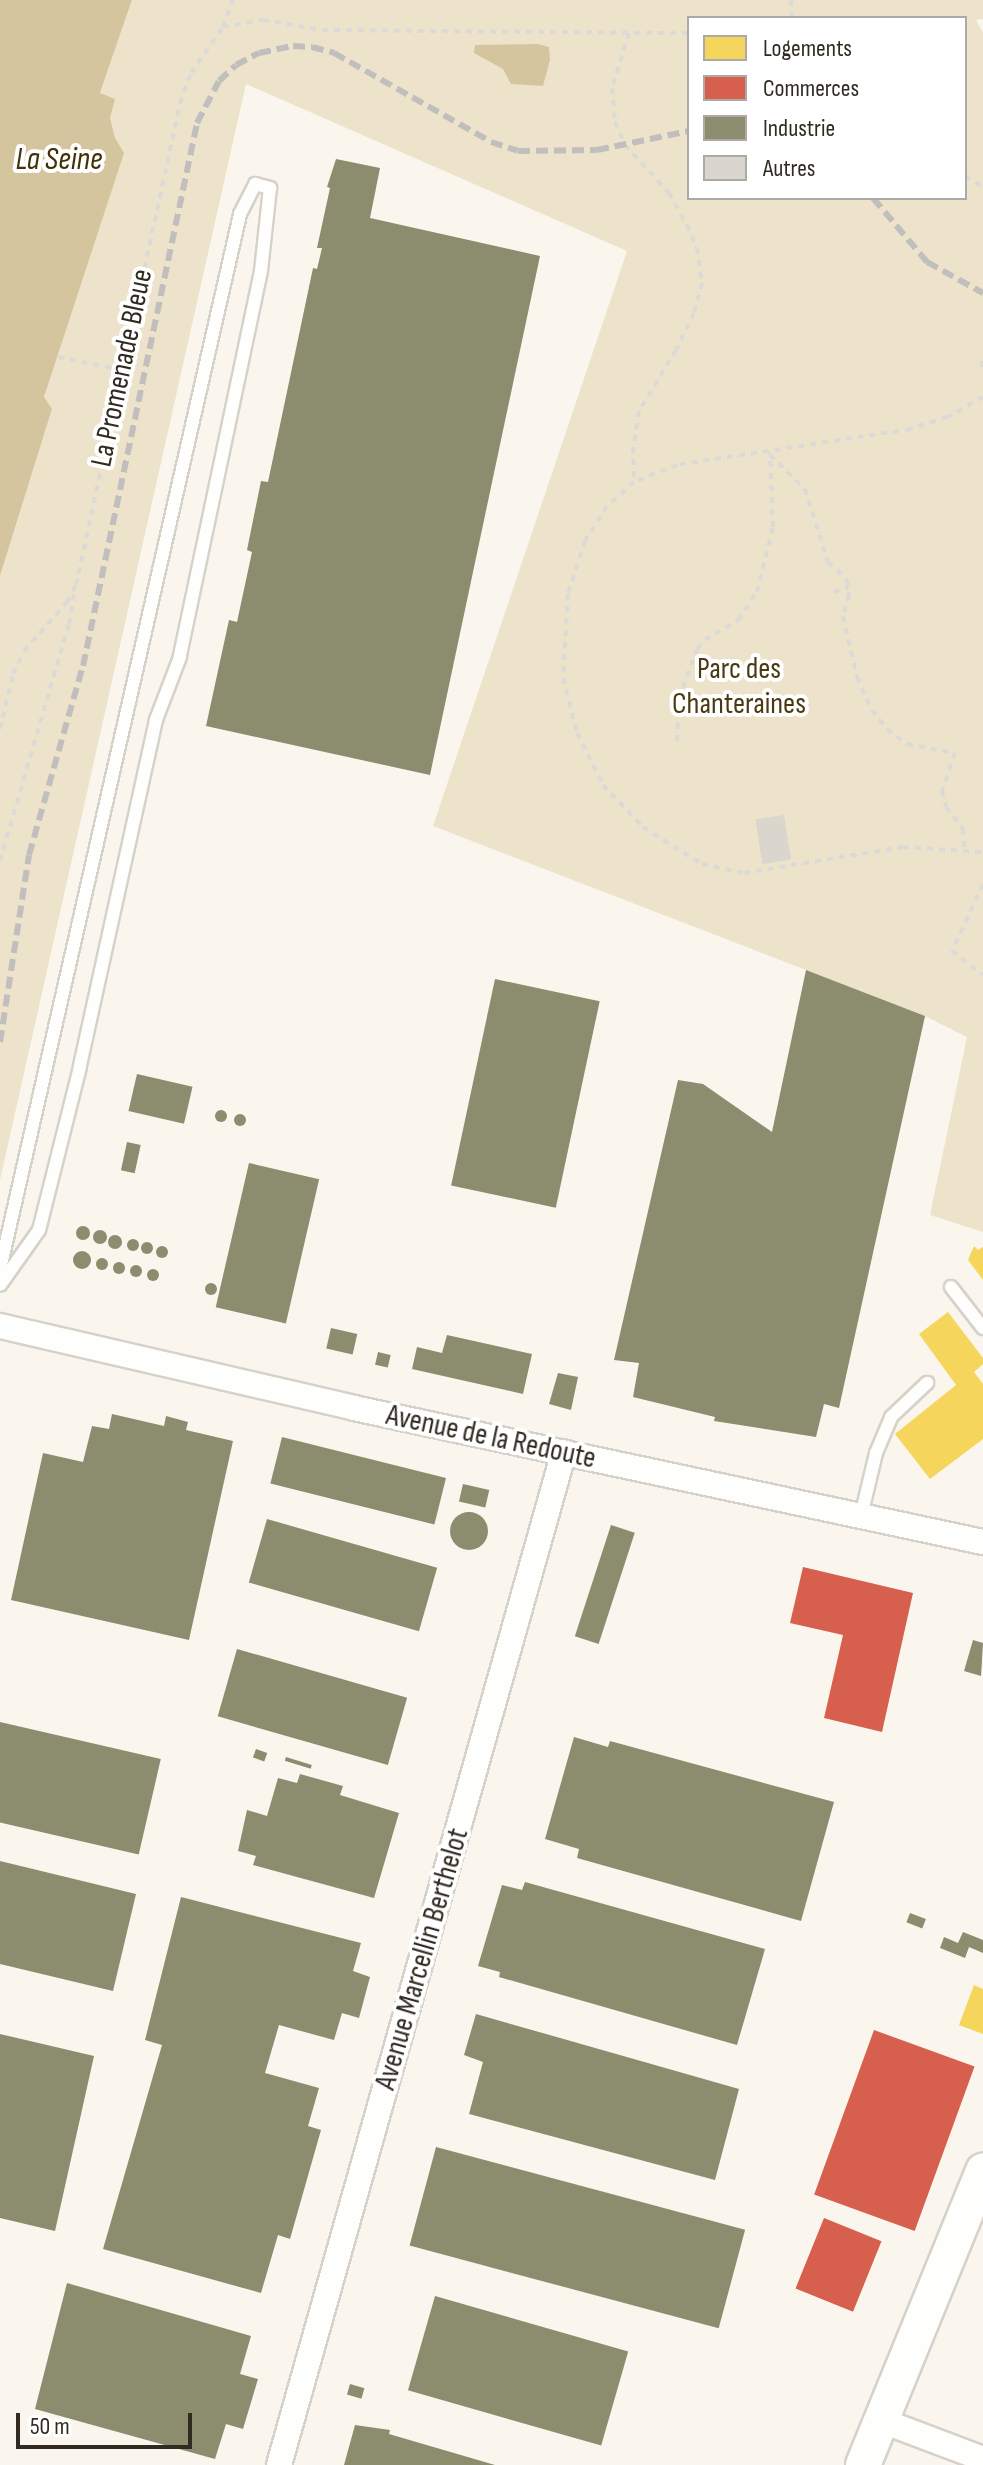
<!DOCTYPE html>
<style>
body{margin:0}
#map{position:relative;width:983px;height:2465px;overflow:hidden;background:#faf6ed;font-family:"Sofia Sans Condensed",sans-serif}
div>[style]{position:absolute}
[style*='--x']{left:calc(var(--x)*1px);top:calc(var(--y)*1px);width:calc(var(--w)*1px);rotate:calc(var(--a)*1deg)}
.green>*{inset:0;background:#ede3ca}
.water>*{inset:0;background:#d5c59f}
.homes>*{inset:0;background:#f6d55c}
.shops>*{inset:0;background:#d6604d;transform-origin:0 0}
.industry>*{inset:0;background:#8c8c6e;transform-origin:0 0}
.round{border-radius:50%}
.building>*{inset:0;background:#dad6cd;transform-origin:0 0}
.path>*{height:4px;margin-top:-2px;transform-origin:0;background:repeating-linear-gradient(90deg,#dbdad7 0 6px,transparent 0 12px)}
.roads{filter:drop-shadow(2px 0 #d6d2c9) drop-shadow(-2px 0 #d6d2c9) drop-shadow(0 2px #d6d2c9) drop-shadow(0 -2px #d6d2c9)}
.lane>*{height:12px;margin:-6px;padding:0 6px;transform-origin:6px;border-radius:6px;background:#fefefc}
.street>*{height:24px;margin:-12px;padding:0 12px;transform-origin:12px;border-radius:12px;background:#fefefc}
.secondary>*{height:34px;margin:-17px;padding:0 17px;transform-origin:17px;border-radius:17px;background:#fefefc}
.rail>*{height:6px;margin-top:-3px;transform-origin:0;background:repeating-linear-gradient(90deg,#c0bfbd 0 12px,transparent 0 18px)}
span{translate:-50% -50%;white-space:nowrap;text-align:center;line-height:1.15;-webkit-text-stroke:8px #fff;paint-order:stroke}
.street-label{font-size:30px;color:#2f2b21}
.park-label{font-size:30px;color:#4a3a11}
.water-label{font-size:32px;color:#413106;font-style:italic}
.legend{position:absolute;left:687px;top:16px;width:280px;height:184px;box-sizing:border-box;background:#fff;border:2px solid #acaaa6;margin:0;padding:10px 14px;list-style:none;font-size:24px;color:#2f2b21}
.legend li{display:flex;align-items:center;gap:16px;height:40px}
.legend b{width:40px;border:2px solid #acaaa6}
.scale{position:absolute;left:16px;top:2413px;width:176px;height:36px;box-sizing:border-box;border:4px solid #2f2b21;border-top:0;padding-left:10px;font-size:24px;line-height:28px;white-space:nowrap;color:#2f2b21;-webkit-text-stroke:6px #fff;paint-order:stroke}
</style>
<div id="map">
<div class="green">
<i style="clip-path:polygon(evenodd,132px 0,983px 0,983px 19px,976px 20px,983px 33px,983px 1232px,930px 1215px,967px 1037px,925px 1016px,433px 826px,627px 251px,246px 84px,0 1180px,0 576px,52px 409px,44px 398px,115px 138px,100px 93px,132px 0,689px 18px,965px 18px,965px 198px,689px 198px,689px 18px)"></i>
</div>
<div class="water">
<i style="clip-path:polygon(0 0,132px 0,100px 93px,115px 99px,110px 118px,115px 138px,124px 153px,44px 397px,52px 409px,0 576px)"></i>
<i style="clip-path:polygon(538px 44px,549px 47px,550px 60px,543px 86px,511px 84px,503px 69px,474px 53px,475px 45px)"></i>
</div>
<div class="homes">
<i style="clip-path:polygon(974px 1246px,978px 1250px,983px 1247px,983px 1280px,968px 1260px)"></i>
<i style="clip-path:polygon(948px 1312px,983px 1358px,983px 1364px,974px 1372px,983px 1384px,983px 1439px,930px 1479px,895px 1434px,956px 1385px,919px 1334px)"></i>
<i style="clip-path:polygon(974px 1985px,983px 1989px,983px 2034px,959px 2025px)"></i>
</div>
<div class="shops">
<i style="clip-path:polygon(803px 1567px,913px 1593px,882px 1732px,824px 1718px,843px 1635px,790px 1623px)"></i>
<i style="left:874px;top:2030px;width:107px;height:175px;rotate:20deg"></i>
<i style="left:824px;top:2218px;width:62px;height:76px;rotate:22deg"></i>
</div>
<div class="industry">
<i style="clip-path:polygon(336px 159px,380px 168px,370px 218px,540px 256px,430px 775px,206px 726px,229px 620px,237px 622px,252px 552px,247px 550px,261px 481px,268px 482px,313px 268px,317px 269px,322px 248px,317px 248px,330px 188px,327px 187px)"></i>
<i style="clip-path:polygon(806px 970px,925px 1016px,839px 1408px,824px 1404px,816px 1437px,714px 1421px,715px 1417px,633px 1397px,639px 1363px,614px 1360px,678px 1080px,703px 1084px,772px 1132px)"></i>
<i style="left:495px;top:979px;width:107px;height:211px;rotate:12deg"></i>
<i style="left:137px;top:1074px;width:57px;height:38px;rotate:13deg"></i>
<i class="round" style="left:215px;top:1110px;width:12px;height:12px"></i>
<i class="round" style="left:234px;top:1114px;width:12px;height:12px"></i>
<i style="left:127px;top:1142px;width:14px;height:29px;rotate:12deg"></i>
<i style="left:249px;top:1163px;width:72px;height:148px;rotate:13deg"></i>
<i class="round" style="left:76px;top:1226px;width:14px;height:14px"></i>
<i class="round" style="left:93px;top:1230px;width:14px;height:14px"></i>
<i class="round" style="left:108px;top:1235px;width:14px;height:14px"></i>
<i class="round" style="left:127px;top:1239px;width:12px;height:12px"></i>
<i class="round" style="left:141px;top:1242px;width:12px;height:12px"></i>
<i class="round" style="left:156px;top:1246px;width:12px;height:12px"></i>
<i class="round" style="left:73px;top:1251px;width:18px;height:18px"></i>
<i class="round" style="left:96px;top:1258px;width:12px;height:12px"></i>
<i class="round" style="left:113px;top:1262px;width:12px;height:12px"></i>
<i class="round" style="left:130px;top:1265px;width:12px;height:12px"></i>
<i class="round" style="left:147px;top:1269px;width:12px;height:12px"></i>
<i class="round" style="left:205px;top:1283px;width:12px;height:12px"></i>
<i style="left:331px;top:1328px;width:27px;height:21px;rotate:13deg"></i>
<i style="clip-path:polygon(447px 1335px,532px 1354px,523px 1394px,412px 1369px,417px 1347px,442px 1353px)"></i>
<i style="left:378px;top:1352px;width:13px;height:13px;rotate:13deg"></i>
<i style="clip-path:polygon(558px 1373px,578px 1377px,571px 1410px,549px 1404px)"></i>
<i style="clip-path:polygon(112px 1414px,164px 1426px,166px 1416px,188px 1422px,186px 1430px,233px 1441px,189px 1640px,11px 1600px,43px 1453px,83px 1462px,92px 1426px,109px 1429px)"></i>
<i style="left:282px;top:1437px;width:169px;height:48px;rotate:14deg"></i>
<i style="left:463px;top:1484px;width:27px;height:18px;rotate:13deg"></i>
<i class="round" style="left:450px;top:1512px;width:38px;height:38px"></i>
<i style="left:267px;top:1519px;width:177px;height:66px;rotate:16deg"></i>
<i style="left:611px;top:1525px;width:25px;height:117px;rotate:18deg"></i>
<i style="clip-path:polygon(973px 1640px,983px 1643px,981px 1676px,964px 1671px)"></i>
<i style="left:237px;top:1649px;width:177px;height:70px;rotate:16deg"></i>
<i style="left:0;top:1722px;width:165px;height:98px;rotate:13deg"></i>
<i style="clip-path:polygon(574px 1737px,608px 1747px,610px 1741px,834px 1802px,801px 1921px,577px 1858px,579px 1849px,545px 1839px)"></i>
<i style="left:256px;top:1749px;width:12px;height:9px;rotate:20deg"></i>
<i style="left:286px;top:1757px;width:27px;height:4px;rotate:17deg"></i>
<i style="clip-path:polygon(300px 1774px,343px 1786px,340px 1795px,399px 1813px,374px 1898px,253px 1865px,256px 1856px,238px 1851px,247px 1810px,267px 1816px,278px 1778px,297px 1783px)"></i>
<i style="clip-path:polygon(0 1861px,136px 1894px,113px 1991px,0 1964px)"></i>
<i style="clip-path:polygon(525px 1882px,765px 1949px,737px 2045px,499px 1977px,500px 1972px,478px 1966px,502px 1885px,522px 1890px)"></i>
<i style="clip-path:polygon(181px 1897px,361px 1943px,353px 1971px,370px 1977px,359px 2018px,342px 2013px,334px 2040px,279px 2025px,265px 2073px,319px 2088px,308px 2126px,321px 2130px,290px 2239px,278px 2235px,261px 2293px,103px 2249px,162px 2045px,145px 2040px)"></i>
<i style="left:910px;top:1913px;width:17px;height:10px;rotate:21deg"></i>
<i style="clip-path:polygon(963px 1932px,983px 1940px,983px 1953px,969px 1947px,965px 1958px,940px 1948px,944px 1937px,958px 1943px)"></i>
<i style="clip-path:polygon(476px 2014px,739px 2089px,715px 2180px,469px 2114px,483px 2062px,464px 2055px)"></i>
<i style="clip-path:polygon(0 2034px,94px 2056px,55px 2231px,0 2218px)"></i>
<i style="left:436px;top:2147px;width:320px;height:102px;rotate:15deg"></i>
<i style="clip-path:polygon(67px 2283px,251px 2336px,240px 2374px,258px 2379px,243px 2429px,226px 2424px,215px 2459px,35px 2409px)"></i>
<i style="left:435px;top:2296px;width:201px;height:98px;rotate:16deg"></i>
<i style="left:350px;top:2384px;width:15px;height:11px;rotate:16deg"></i>
<i style="clip-path:polygon(355px 2425px,390px 2430px,389px 2434px,495px 2465px,344px 2465px)"></i>
</div>
<div class="building">
<i style="left:784px;top:815px;width:45px;height:29px;rotate:81deg"></i>
</div>
<div class="path">
<i style="--x:791;--y:0;--w:18;--a:87"></i>
<i style="--x:223;--y:27;--w:41;--a:-9.9"></i>
<i style="--x:263;--y:20;--w:60;--a:9.6"></i>
<i style="--x:322;--y:30;--w:367;--a:0.5"></i>
<i style="--x:629;--y:33;--w:58;--a:107.2"></i>
<i style="--x:612;--y:88;--w:34;--a:85"></i>
<i style="--x:615;--y:122;--w:25;--a:67"></i>
<i style="--x:625;--y:145;--w:65;--a:47.5"></i>
<i style="--x:669;--y:193;--w:37;--a:61"></i>
<i style="--x:687;--y:225;--w:25;--a:67"></i>
<i style="--x:697;--y:248;--w:35;--a:82"></i>
<i style="--x:702;--y:283;--w:31;--a:105"></i>
<i style="--x:694;--y:313;--w:41;--a:115.9"></i>
<i style="--x:676;--y:350;--w:71;--a:121.2"></i>
<i style="--x:639;--y:411;--w:36;--a:99"></i>
<i style="--x:633;--y:447;--w:35;--a:88"></i>
<i style="--x:965;--y:176;--w:21;--a:31"></i>
<i style="--x:58;--y:357;--w:65;--a:11.5"></i>
<i style="--x:981;--y:361;--w:7;--a:74"></i>
<i style="--x:983;--y:397;--w:41;--a:150.9"></i>
<i style="--x:947;--y:417;--w:38;--a:162"></i>
<i style="--x:911;--y:429;--w:237;--a:171.3"></i>
<i style="--x:677;--y:465;--w:46;--a:158.4"></i>
<i style="--x:634;--y:482;--w:36;--a:138"></i>
<i style="--x:607;--y:506;--w:41;--a:122.2"></i>
<i style="--x:585;--y:541;--w:56;--a:107.8"></i>
<i style="--x:568;--y:594;--w:84;--a:93.4"></i>
<i style="--x:563;--y:678;--w:57;--a:75.7"></i>
<i style="--x:577;--y:733;--w:58;--a:63.4"></i>
<i style="--x:603;--y:785;--w:58;--a:46.4"></i>
<i style="--x:643;--y:827;--w:70;--a:32.1"></i>
<i style="--x:702;--y:864;--w:43;--a:12.1"></i>
<i style="--x:744;--y:873;--w:161;--a:-9.3"></i>
<i style="--x:903;--y:847;--w:80;--a:3.6"></i>
<i style="--x:770;--y:455;--w:49;--a:44.2"></i>
<i style="--x:805;--y:489;--w:77;--a:72.5"></i>
<i style="--x:828;--y:562;--w:26;--a:43"></i>
<i style="--x:847;--y:580;--w:15;--a:82"></i>
<i style="--x:849;--y:595;--w:22;--a:106"></i>
<i style="--x:843;--y:616;--w:63;--a:77.1"></i>
<i style="--x:857;--y:677;--w:36;--a:66"></i>
<i style="--x:872;--y:710;--w:24;--a:52"></i>
<i style="--x:887;--y:729;--w:25;--a:37"></i>
<i style="--x:907;--y:744;--w:49;--a:10.6"></i>
<i style="--x:955;--y:753;--w:40;--a:108.9"></i>
<i style="--x:942;--y:791;--w:16;--a:76"></i>
<i style="--x:946;--y:807;--w:28;--a:52"></i>
<i style="--x:963;--y:829;--w:21;--a:87"></i>
<i style="--x:834;--y:592;--w:15;--a:-16"></i>
<i style="--x:0;--y:729;--w:57;--a:-76.7"></i>
<i style="--x:13;--y:674;--w:25;--a:-64"></i>
<i style="--x:24;--y:651;--w:65;--a:-48.7"></i>
<i style="--x:67;--y:602;--w:19;--a:-62"></i>
<i style="--x:76;--y:585;--w:493;--a:-77.8"></i>
<i style="--x:180;--y:103;--w:32;--a:-70"></i>
<i style="--x:191;--y:73;--w:56;--a:-55.2"></i>
<i style="--x:223;--y:27;--w:29;--a:-70"></i>
<i style="--x:677;--y:741;--w:42;--a:-87.3"></i>
<i style="--x:679;--y:699;--w:53;--a:-70.2"></i>
<i style="--x:697;--y:649;--w:12;--a:-48"></i>
<i style="--x:705;--y:640;--w:39;--a:-31"></i>
<i style="--x:738;--y:620;--w:34;--a:-56"></i>
<i style="--x:757;--y:592;--w:67;--a:-76.2"></i>
<i style="--x:773;--y:527;--w:74;--a:-92.3"></i>
<i style="--x:0;--y:861;--w:247;--a:-73.8"></i>
<i style="--x:69;--y:624;--w:35;--a:-80"></i>
<i style="--x:983;--y:884;--w:74;--a:114.8"></i>
<i style="--x:952;--y:951;--w:39;--a:38"></i>
</div>
<div class="roads">
<div class="lane">
<i style="--x:0;--y:1269;--w:1082;--a:-77.18"></i>
<i style="--x:240;--y:214;--w:34;--a:-63"></i>
<i style="--x:255;--y:184;--w:16;--a:15"></i>
<i style="--x:270;--y:188;--w:83;--a:96.2"></i>
<i style="--x:261;--y:271;--w:394;--a:101.9"></i>
<i style="--x:180;--y:657;--w:67;--a:110.9"></i>
<i style="--x:156;--y:720;--w:355;--a:102.4"></i>
<i style="--x:80;--y:1067;--w:168;--a:104.1"></i>
<i style="--x:39;--y:1230;--w:67;--a:125.3"></i>
<i style="--x:951;--y:1287;--w:52;--a:52"></i>
<i style="--x:861;--y:1516;--w:65;--a:-76.6"></i>
<i style="--x:876;--y:1453;--w:39;--a:-67"></i>
<i style="--x:891;--y:1417;--w:50;--a:-43.4"></i>
</div>
<div class="street">
<i style="--x:0;--y:1326;--w:363;--a:13"></i>
<i style="--x:354;--y:1408;--w:643;--a:12.03"></i>
<i style="--x:880;--y:2420;--w:110;--a:20.7"></i>
<i style="--x:279;--y:2465;--w:1052;--a:-74.29"></i>
</div>
<div class="secondary">
<i style="--x:863;--y:2465;--w:318;--a:-67.8"></i>
</div>
</div>
<div class="rail">
<i style="--x:873;--y:198;--w:84;--a:49.8"></i>
<i style="--x:927;--y:262;--w:64;--a:29"></i>
<i style="--x:0;--y:1042;--w:189;--a:-81.2"></i>
<i style="--x:29;--y:855;--w:197;--a:-74.1"></i>
<i style="--x:83;--y:666;--w:555;--a:-78.14"></i>
<i style="--x:197;--y:123;--w:47;--a:-62.4"></i>
<i style="--x:219;--y:81;--w:23;--a:-43"></i>
<i style="--x:236;--y:65;--w:26;--a:-28"></i>
<i style="--x:259;--y:53;--w:35;--a:-12"></i>
<i style="--x:293;--y:46;--w:19;--a:3"></i>
<i style="--x:312;--y:47;--w:23;--a:15"></i>
<i style="--x:334;--y:53;--w:180;--a:29.5"></i>
<i style="--x:491;--y:142;--w:28;--a:18"></i>
<i style="--x:518;--y:151;--w:79;--a:-0.7"></i>
<i style="--x:597;--y:150;--w:94;--a:-11.7"></i>
</div>
<div class="street-label">
<span style="left:122px;top:368px;rotate:-78deg">La Promenade Bleue</span>
<span style="left:491px;top:1437px;rotate:12deg">Avenue de la Redoute</span>
<span style="left:422px;top:1959px;rotate:-74deg">Avenue Marcellin Berthelot</span>
</div>
<div class="park-label">
<span style="left:739px;top:686px">Parc des<br>Chanteraines</span>
</div>
<div class="water-label">
<span style="left:59px;top:160px">La Seine</span>
</div>
<ul class="legend">
<li><b style="height:22px;background:#f6d55c"></b>Logements</li>
<li><b style="height:22px;background:#d6604d"></b>Commerces</li>
<li><b style="height:22px;background:#8c8c6e"></b>Industrie</li>
<li><b style="height:22px;background:#dad6cd"></b>Autres</li>
</ul>
<div class="scale">50 m</div>
</div>
